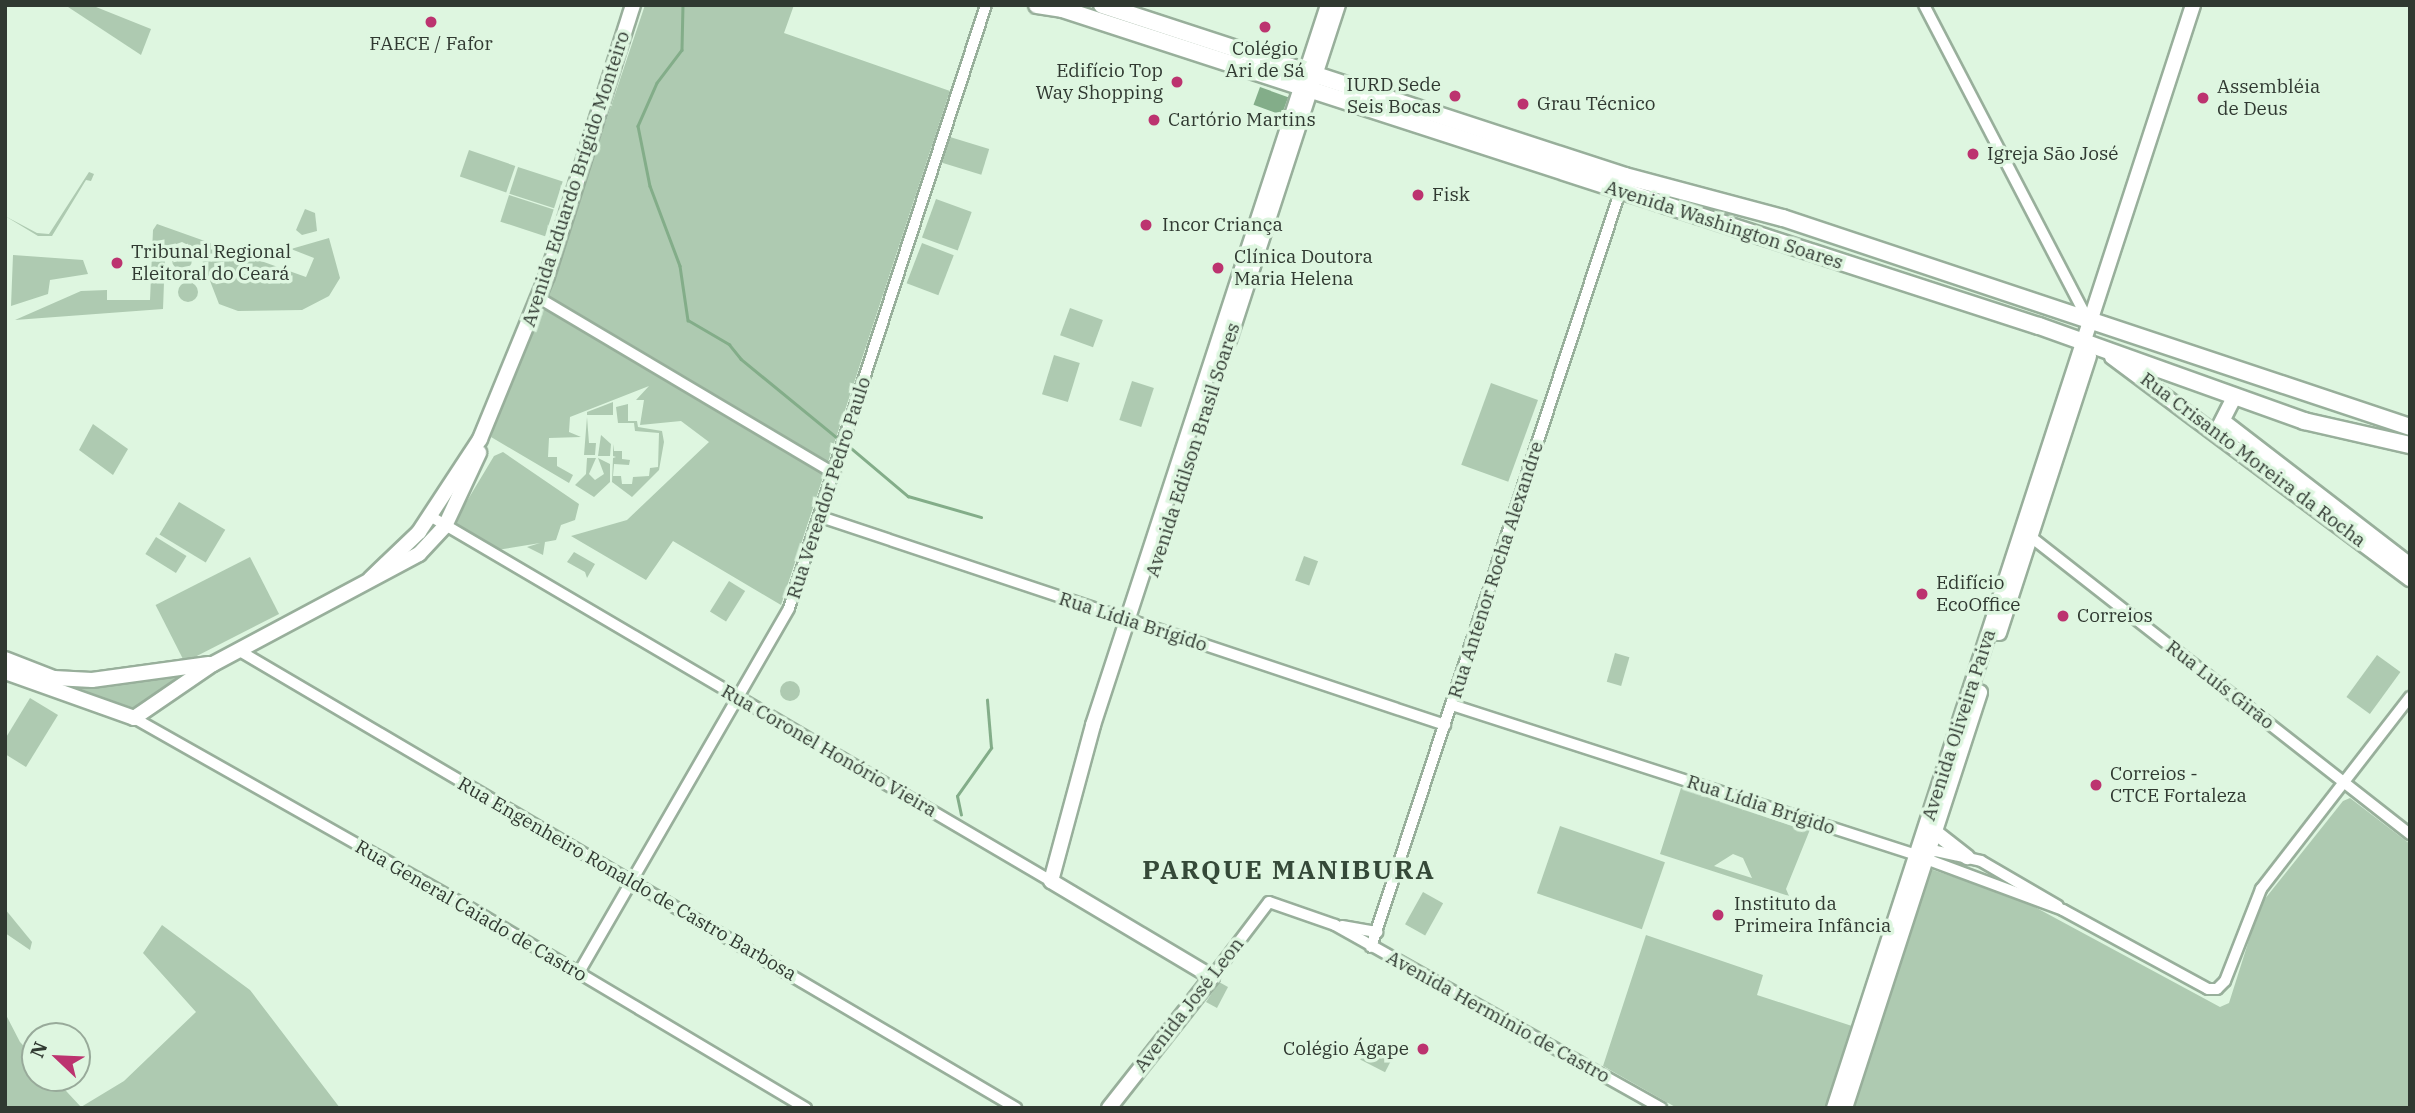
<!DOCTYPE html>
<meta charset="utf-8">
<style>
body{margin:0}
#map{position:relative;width:2415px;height:1113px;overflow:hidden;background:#def6e0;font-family:"IBM Plex Serif",serif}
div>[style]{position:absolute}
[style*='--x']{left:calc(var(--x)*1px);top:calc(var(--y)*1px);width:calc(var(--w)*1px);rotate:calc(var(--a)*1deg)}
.green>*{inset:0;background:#aecab1;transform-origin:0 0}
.round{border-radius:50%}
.water>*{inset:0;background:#83ad89;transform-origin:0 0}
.stream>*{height:2.5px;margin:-1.25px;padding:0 1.25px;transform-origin:1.25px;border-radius:1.25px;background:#83ad89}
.roads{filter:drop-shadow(2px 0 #98af9b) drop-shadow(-2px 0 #98af9b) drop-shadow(0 2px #98af9b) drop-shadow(0 -2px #98af9b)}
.minor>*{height:10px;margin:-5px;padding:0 5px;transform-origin:5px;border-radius:5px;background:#fff}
.major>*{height:14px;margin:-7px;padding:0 7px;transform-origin:7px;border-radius:7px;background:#fff}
.highway>*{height:16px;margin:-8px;padding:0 8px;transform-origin:8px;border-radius:8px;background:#fff}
.dots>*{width:19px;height:19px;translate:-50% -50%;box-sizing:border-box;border:4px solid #def6e0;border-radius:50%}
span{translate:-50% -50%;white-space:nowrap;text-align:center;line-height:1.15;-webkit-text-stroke:7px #def6e0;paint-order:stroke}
.poi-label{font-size:19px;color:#303931}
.right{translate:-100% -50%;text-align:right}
.left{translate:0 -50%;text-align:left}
.street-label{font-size:19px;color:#303931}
.district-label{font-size:26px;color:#354938;font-weight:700;letter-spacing:2px}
.frame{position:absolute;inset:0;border:7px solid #303931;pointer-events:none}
.north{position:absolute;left:21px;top:1022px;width:70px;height:70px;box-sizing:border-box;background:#def6e0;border:2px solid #98aa9a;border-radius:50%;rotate:293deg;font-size:19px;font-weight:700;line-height:28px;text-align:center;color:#303931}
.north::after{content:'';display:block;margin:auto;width:24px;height:32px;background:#bc336f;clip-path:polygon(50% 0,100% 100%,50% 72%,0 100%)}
</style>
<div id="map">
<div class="green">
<i style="clip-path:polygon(65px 5px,91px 5px,151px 29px,141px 55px)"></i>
<i style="clip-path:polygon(645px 5px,794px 5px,784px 33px,950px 91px,781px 605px,673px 541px,646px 580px,571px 536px,627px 520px,709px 442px,681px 421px,640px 425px,644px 400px,636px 400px,649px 386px,570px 417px,569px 432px,581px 437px,549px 438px,548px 457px,557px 457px,557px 466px,573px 475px,569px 483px,491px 437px,509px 382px,541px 315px)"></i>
<i style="left:950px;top:137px;width:41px;height:27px;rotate:17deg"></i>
<i style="left:469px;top:150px;width:49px;height:28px;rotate:19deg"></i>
<i style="left:518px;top:167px;width:47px;height:28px;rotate:18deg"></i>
<i style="clip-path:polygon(89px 172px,94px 174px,91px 181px,86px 180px,52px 236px,38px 236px,5px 216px,37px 233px,49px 234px)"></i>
<i style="left:509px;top:195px;width:47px;height:28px;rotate:18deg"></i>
<i style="left:936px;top:199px;width:38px;height:41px;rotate:20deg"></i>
<i style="clip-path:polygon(305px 209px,315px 213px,317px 231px,302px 235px,296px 230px)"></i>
<i style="clip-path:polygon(157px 224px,306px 277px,314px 258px,291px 249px,329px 238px,340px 278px,329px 296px,302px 310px,238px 311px,219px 304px,198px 250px,182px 242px,171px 246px,165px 256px,163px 309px,15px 320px,81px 291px,107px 290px,107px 300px,150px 300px,153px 230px)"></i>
<i style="left:922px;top:243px;width:34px;height:43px;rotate:21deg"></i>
<i class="round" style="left:172px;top:250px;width:20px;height:20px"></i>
<i style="clip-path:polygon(13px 255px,83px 260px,88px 274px,50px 280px,48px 294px,11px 306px)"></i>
<i class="round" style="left:178px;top:282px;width:20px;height:20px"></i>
<i style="left:1070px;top:308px;width:35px;height:29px;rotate:20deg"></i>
<i style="left:1054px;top:355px;width:27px;height:41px;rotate:17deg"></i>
<i style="left:1132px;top:381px;width:23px;height:41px;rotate:18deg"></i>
<i style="left:1491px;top:383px;width:50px;height:87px;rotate:20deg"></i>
<i style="clip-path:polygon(613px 402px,613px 415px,587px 415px,587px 412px)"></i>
<i style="clip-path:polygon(628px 404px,628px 421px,637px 421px,638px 427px,662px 431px,664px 442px,659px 470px,632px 497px,612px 482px,613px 458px,616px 457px,613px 456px,613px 444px,614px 451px,622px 451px,622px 459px,630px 460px,629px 465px,614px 464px,613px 476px,621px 476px,622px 484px,632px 484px,633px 477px,649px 476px,650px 468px,658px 467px,659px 433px,635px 431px,634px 423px,618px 423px,616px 407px)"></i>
<i style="clip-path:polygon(587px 417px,589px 443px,596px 443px,595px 455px,584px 455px)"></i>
<i style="clip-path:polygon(93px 424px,128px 449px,113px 475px,79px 450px)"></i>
<i style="clip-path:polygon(601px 435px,611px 444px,610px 456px,598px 456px)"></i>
<i style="clip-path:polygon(503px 452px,579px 504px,575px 520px,561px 525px,556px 540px,545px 542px,543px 555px,527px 547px,540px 543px,497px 550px,452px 526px,494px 456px)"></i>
<i style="clip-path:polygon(587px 458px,596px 458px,589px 474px,595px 480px,604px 474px,598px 458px,610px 464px,610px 482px,594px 497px,575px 485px,586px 474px)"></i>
<i style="left:179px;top:502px;width:54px;height:38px;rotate:31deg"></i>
<i style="left:156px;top:537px;width:36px;height:20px;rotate:32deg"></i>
<i style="clip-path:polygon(574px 552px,595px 564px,587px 578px,585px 572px,567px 562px)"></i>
<i style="left:1304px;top:556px;width:15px;height:26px;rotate:20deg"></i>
<i style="left:250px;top:557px;width:64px;height:106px;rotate:63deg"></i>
<i style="left:729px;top:581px;width:19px;height:36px;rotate:32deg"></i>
<i style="left:1615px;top:653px;width:15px;height:30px;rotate:16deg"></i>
<i style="left:2377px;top:655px;width:29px;height:52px;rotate:36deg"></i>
<i style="clip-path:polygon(185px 672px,191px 673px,134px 709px,71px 688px,133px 683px)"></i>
<i class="round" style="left:780px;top:681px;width:20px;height:20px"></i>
<i style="clip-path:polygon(30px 698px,58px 715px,26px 767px,5px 754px,5px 739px)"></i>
<i style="clip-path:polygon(evenodd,1681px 788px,1792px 826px,1811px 827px,1786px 889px,1789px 896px,1660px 854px,1681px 788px,1733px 854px,1743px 858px,1752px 878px,1714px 866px,1733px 854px)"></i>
<i style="clip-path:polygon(2350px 798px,2410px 844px,2410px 1108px,1851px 1108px,1930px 869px,2020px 899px,2220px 1007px,2229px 1003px,2260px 905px,2343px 801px)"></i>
<i style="left:1560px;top:826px;width:111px;height:71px;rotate:19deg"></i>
<i style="left:1423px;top:892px;width:23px;height:37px;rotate:29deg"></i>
<i style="clip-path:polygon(5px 909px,32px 942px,30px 950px,5px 933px)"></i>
<i style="clip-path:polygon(162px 925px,250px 990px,340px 1108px,5px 1108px,5px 1013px,20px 1042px,35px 1058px,35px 1078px,54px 1078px,81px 1107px,124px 1081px,196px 1012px,143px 953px)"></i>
<i style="clip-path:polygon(1646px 935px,1763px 975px,1757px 995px,1852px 1026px,1826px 1108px,1677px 1108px,1603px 1066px)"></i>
<i style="clip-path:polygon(1219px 982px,1228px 987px,1217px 1008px,1206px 1002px)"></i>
<i style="left:1366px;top:1048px;width:28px;height:13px;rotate:27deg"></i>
</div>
<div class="water">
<i style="left:1260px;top:87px;width:30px;height:19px;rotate:20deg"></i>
</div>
<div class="stream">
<i style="--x:683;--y:5;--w:45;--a:91.3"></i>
<i style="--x:682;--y:50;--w:41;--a:127.1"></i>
<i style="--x:657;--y:83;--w:47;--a:113.8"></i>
<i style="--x:638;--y:126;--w:61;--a:78.7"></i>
<i style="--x:650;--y:186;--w:85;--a:69.4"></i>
<i style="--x:680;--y:266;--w:55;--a:81.6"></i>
<i style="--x:688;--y:320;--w:48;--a:30.3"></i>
<i style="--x:729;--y:344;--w:19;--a:51"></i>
<i style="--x:741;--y:359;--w:128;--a:39.3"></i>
<i style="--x:851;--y:448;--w:75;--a:40.1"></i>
<i style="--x:908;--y:496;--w:76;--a:16"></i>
<i style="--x:961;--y:815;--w:19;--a:-102"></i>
<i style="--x:957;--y:796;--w:59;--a:-54.7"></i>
<i style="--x:991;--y:748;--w:48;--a:-94.8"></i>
</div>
<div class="roads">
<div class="minor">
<i style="--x:1924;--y:5;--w:353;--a:62.5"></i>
<i style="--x:539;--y:298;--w:344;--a:30.7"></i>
<i style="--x:430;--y:516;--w:720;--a:30.45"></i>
<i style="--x:821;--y:517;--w:658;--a:18.43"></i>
<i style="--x:2031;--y:537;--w:482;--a:38.1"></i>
<i style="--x:238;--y:650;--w:903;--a:30.48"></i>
<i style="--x:1452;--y:705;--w:488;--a:17.9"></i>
<i style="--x:1916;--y:855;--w:20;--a:-11"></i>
<i style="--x:1936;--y:851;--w:46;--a:12.5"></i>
<i style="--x:1981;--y:861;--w:89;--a:30.3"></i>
<i style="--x:134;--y:718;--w:380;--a:29.5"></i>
<i style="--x:465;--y:905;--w:397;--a:30.8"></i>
<i style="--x:1926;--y:859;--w:146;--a:20.4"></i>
<i style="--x:2063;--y:910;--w:165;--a:28.6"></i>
<i style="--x:2208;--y:989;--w:9;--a:0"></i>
<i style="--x:2217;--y:989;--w:11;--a:-45"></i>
<i style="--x:2225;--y:981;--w:99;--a:-68.6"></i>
<i style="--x:2261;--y:889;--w:243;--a:-52.2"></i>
<i style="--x:1342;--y:926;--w:36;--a:10"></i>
<i style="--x:1371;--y:947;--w:795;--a:-71.75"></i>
<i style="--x:578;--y:974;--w:422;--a:-60"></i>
<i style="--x:789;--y:608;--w:634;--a:-71.91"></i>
<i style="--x:1212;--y:977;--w:94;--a:-52.8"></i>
<i style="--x:1269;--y:902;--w:70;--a:19.2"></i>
<i style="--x:1335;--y:925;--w:374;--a:29.3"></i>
</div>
<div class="major">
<i style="--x:1229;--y:340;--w:352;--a:-72"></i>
<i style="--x:2112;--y:357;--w:372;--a:36.7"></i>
<i style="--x:2223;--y:421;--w:236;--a:37.6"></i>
<i style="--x:2218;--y:429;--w:37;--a:-63"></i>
<i style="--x:370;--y:579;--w:68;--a:-43.8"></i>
<i style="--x:419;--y:532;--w:111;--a:-56.7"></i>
<i style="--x:480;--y:439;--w:176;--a:-67.7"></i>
<i style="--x:547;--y:276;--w:284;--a:-72.4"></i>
<i style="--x:1999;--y:633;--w:291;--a:-72"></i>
<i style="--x:5;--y:659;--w:53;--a:21.2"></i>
<i style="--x:54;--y:678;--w:38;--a:3"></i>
<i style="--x:92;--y:680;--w:118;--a:-7.8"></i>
<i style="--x:5;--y:672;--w:137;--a:19.6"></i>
<i style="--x:134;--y:718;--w:96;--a:-34.4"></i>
<i style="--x:213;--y:664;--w:234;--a:-28.1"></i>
<i style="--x:419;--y:554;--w:38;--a:-47"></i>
<i style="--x:445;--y:526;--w:81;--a:-65"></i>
<i style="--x:1935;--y:832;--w:41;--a:38"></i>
<i style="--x:1109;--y:1108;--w:167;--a:-51.8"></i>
<i style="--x:1212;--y:977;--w:187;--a:-149.2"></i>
<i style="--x:1051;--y:881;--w:162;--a:-74.9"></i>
<i style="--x:1093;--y:725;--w:757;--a:-71.92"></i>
<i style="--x:1834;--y:1108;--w:1160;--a:-71.97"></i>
<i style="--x:1845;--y:1108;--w:437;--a:-72"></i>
</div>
<div class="highway">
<i style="--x:1037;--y:5;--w:25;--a:9"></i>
<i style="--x:1062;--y:9;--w:1027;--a:17.98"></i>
<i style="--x:2039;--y:326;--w:282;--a:19.7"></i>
<i style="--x:2304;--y:421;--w:109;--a:12.8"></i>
<i style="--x:1102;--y:5;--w:550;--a:18.11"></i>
<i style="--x:1625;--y:176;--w:163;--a:14.9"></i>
<i style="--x:1783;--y:218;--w:661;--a:18.43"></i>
</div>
</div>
<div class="dots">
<i style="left:431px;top:22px;background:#bc336f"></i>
<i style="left:1265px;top:27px;background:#bc336f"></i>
<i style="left:1177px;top:82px;background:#bc336f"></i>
<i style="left:1455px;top:96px;background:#bc336f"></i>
<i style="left:2203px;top:98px;background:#bc336f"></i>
<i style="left:1523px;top:104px;background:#bc336f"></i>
<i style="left:1154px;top:120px;background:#bc336f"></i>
<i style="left:1973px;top:154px;background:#bc336f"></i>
<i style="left:1418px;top:195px;background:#bc336f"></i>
<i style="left:1146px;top:225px;background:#bc336f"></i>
<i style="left:117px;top:263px;background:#bc336f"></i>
<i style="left:1218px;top:268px;background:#bc336f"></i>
<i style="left:1922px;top:594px;background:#bc336f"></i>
<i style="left:2063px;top:616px;background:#bc336f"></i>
<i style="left:2096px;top:785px;background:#bc336f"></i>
<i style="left:1718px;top:915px;background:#bc336f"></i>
<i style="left:1423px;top:1049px;background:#bc336f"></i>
</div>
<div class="poi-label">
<span style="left:431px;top:44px">FAECE / Fafor</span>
<span style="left:1265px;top:60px">Colégio<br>Ari de Sá</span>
<span class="right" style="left:1163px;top:82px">Edifício Top<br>Way Shopping</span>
<span class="right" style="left:1441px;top:96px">IURD Sede<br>Seis Bocas</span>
<span class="left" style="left:2217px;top:98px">Assembléia<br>de Deus</span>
<span class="left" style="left:1537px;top:104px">Grau Técnico</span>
<span class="left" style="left:1168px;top:120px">Cartório Martins</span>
<span class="left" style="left:1987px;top:154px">Igreja São José</span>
<span class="left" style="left:1432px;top:195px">Fisk</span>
<span class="left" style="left:1162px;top:225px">Incor Criança</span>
<span class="left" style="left:131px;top:263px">Tribunal Regional<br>Eleitoral do Ceará</span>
<span class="left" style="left:1234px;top:268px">Clínica Doutora<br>Maria Helena</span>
<span class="left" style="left:1936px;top:594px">Edifício<br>EcoOffice</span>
<span class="left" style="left:2077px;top:616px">Correios</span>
<span class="left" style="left:2110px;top:785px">Correios -<br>CTCE Fortaleza</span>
<span class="left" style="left:1734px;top:915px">Instituto da<br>Primeira Infância</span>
<span class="right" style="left:1409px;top:1049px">Colégio Ágape</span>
</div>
<div class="street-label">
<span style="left:576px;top:179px;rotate:-72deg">Avenida Eduardo Brígido Monteiro</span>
<span style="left:1724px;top:225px;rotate:18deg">Avenida Washington Soares</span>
<span style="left:1193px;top:450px;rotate:-72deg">Avenida Edilson Brasil Soares</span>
<span style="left:2253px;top:460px;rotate:37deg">Rua Crisanto Moreira da Rocha</span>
<span style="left:829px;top:488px;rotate:-72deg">Rua Vereador Pedro Paulo</span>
<span style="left:1496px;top:570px;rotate:-72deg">Rua Antenor Rocha Alexandre</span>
<span style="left:1133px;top:622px;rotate:18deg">Rua Lídia Brígido</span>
<span style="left:2220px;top:685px;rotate:38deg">Rua Luís Girão</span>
<span style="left:1959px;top:725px;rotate:-72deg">Avenida Oliveira Paiva</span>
<span style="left:829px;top:751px;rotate:30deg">Rua Coronel Honório Vieira</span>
<span style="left:1761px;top:805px;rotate:18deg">Rua Lídia Brígido</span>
<span style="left:627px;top:879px;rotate:30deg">Rua Engenheiro Ronaldo de Castro Barbosa</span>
<span style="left:471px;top:911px;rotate:30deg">Rua General Caiado de Castro</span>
<span style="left:1189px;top:1005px;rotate:-52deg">Avenida José Leon</span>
<span style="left:1498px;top:1017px;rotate:29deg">Avenida Hermínio de Castro</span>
</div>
<div class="district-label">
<span style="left:1289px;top:870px">PARQUE MANIBURA</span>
</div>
<div class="frame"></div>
<div class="north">N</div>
</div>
